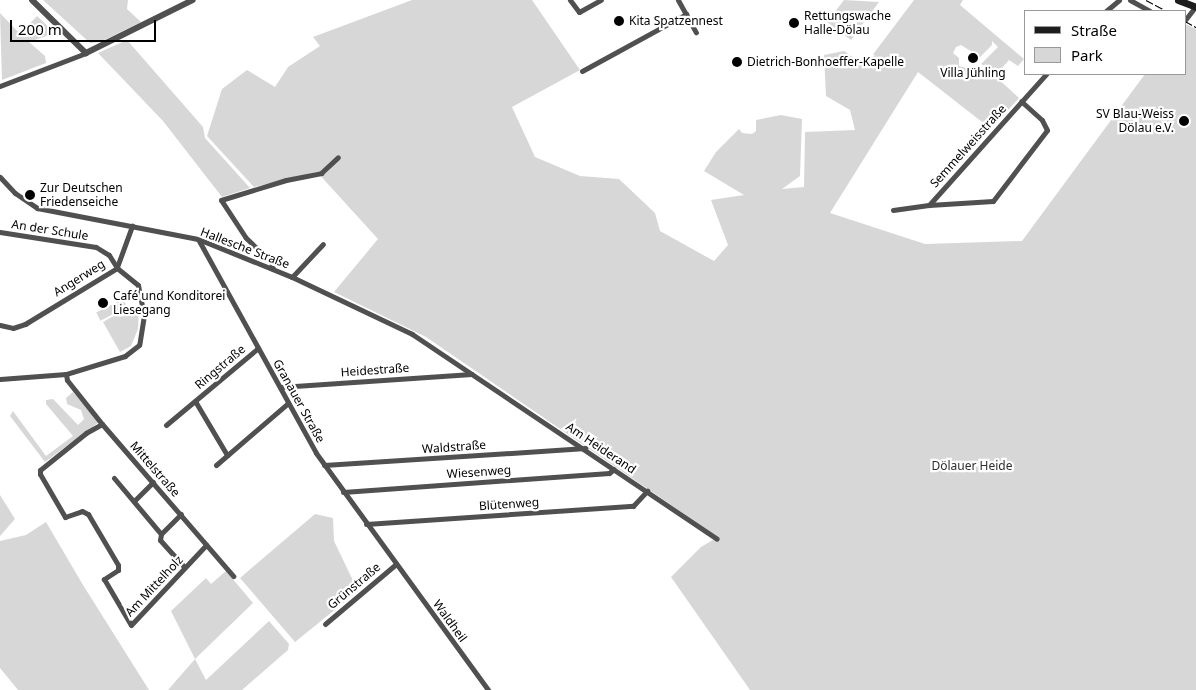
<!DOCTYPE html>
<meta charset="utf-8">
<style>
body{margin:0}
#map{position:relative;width:1196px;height:690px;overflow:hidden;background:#fff;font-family:"Noto Sans",sans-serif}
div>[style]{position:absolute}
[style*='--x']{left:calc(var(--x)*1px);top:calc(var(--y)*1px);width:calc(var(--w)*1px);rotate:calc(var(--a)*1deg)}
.green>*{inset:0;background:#d7d7d7;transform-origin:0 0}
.minor>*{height:5px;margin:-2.5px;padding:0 2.5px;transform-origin:2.5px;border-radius:2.5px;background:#505050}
.tertiary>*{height:6px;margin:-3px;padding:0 3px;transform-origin:3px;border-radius:3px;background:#505050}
.secondary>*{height:7px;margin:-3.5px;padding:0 3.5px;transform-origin:3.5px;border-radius:3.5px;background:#1d1d1d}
.rail>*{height:1px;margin-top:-0.5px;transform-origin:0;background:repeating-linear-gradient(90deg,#000 0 8px,transparent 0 10.5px)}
.dots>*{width:14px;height:14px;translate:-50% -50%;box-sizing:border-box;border:2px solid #fff;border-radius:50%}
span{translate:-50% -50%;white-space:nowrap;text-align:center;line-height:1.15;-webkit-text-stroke:4.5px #fff;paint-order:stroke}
.poi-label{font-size:12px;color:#000}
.left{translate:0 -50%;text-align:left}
.right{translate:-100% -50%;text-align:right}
.street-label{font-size:12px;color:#000}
.park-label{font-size:12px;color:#2e2e2e}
.legend{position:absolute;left:1024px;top:10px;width:162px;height:65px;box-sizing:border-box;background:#fff;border:1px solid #999;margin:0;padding:6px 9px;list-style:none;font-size:15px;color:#000}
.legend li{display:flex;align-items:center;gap:10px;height:25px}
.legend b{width:25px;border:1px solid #999}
.scale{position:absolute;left:10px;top:20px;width:146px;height:22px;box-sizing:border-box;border:2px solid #000;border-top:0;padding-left:6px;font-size:15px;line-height:18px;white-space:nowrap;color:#000;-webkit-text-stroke:4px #fff;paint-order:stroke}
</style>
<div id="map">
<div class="green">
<i style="clip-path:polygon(43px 0,128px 0,127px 9px,141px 22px,100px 42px,90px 43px)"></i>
<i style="clip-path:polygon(evenodd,412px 0,532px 0,580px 70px,512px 107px,535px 157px,580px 176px,619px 179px,655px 213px,660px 231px,714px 261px,728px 245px,711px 200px,744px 195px,704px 171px,716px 152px,739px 129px,742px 133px,752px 134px,756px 131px,756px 120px,781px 115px,802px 119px,800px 176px,782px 189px,804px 187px,805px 132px,855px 130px,850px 110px,826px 96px,824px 55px,844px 51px,865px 65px,914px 0,963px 0,960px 5px,1024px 59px,1018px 66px,1009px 60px,995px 76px,1019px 98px,991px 129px,918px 72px,830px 213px,925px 244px,1022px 241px,1145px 74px,1185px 74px,1185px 24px,1196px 29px,1196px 690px,750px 690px,671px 577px,701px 547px,718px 537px,426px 337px,334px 292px,378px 239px,317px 172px,254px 187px,207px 136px,222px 89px,247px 70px,275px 87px,288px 67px,320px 46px,313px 37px,412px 0,992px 41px,998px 47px,981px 64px,985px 67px,981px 72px,959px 66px,959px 58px,953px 53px,956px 47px,961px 45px,980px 57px,992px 45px,992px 41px)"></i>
<i style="clip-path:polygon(844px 0,879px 2px,851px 40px,827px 22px)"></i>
<i style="clip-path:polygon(0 13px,20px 34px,37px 16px,55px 33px,29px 42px,45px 56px,46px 63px,2px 80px)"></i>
<i style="clip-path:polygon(127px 40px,203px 127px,205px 138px,250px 188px,222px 197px,163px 121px,98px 53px)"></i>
<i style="left:123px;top:299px;width:9px;height:30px;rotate:63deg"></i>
<i style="clip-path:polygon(129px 307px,139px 308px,138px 329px,131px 346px,120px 352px,103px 322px)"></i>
<i style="clip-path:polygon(73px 392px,99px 422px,45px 462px,10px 416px,13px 411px,46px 456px,73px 436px,46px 404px,46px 400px,53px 399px,78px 425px,84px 419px,81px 410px,67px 404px,66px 398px)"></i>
<i style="clip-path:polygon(0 495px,15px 519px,0 536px)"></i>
<i style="clip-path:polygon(315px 514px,333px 518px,334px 541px,358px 591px,295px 642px,240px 578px)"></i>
<i style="clip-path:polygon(46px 522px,83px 585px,149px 690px,18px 690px,0 668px,0 541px,26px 535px)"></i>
<i style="clip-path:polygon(226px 571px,253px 603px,195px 659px,206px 680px,269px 621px,289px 644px,288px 650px,242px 690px,168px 690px,195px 659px,171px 611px,206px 578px,211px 584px)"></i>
</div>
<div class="minor">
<i style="--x:570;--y:0;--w:15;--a:53"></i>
<i style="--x:579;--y:12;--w:25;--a:-29"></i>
<i style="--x:678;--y:0;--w:37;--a:61"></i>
<i style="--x:1130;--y:0;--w:23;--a:29"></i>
<i style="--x:1106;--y:11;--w:17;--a:-40"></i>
<i style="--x:1185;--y:20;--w:16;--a:-52"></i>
<i style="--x:582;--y:71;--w:119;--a:-28.7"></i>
<i style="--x:0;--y:86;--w:92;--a:-21"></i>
<i style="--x:0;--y:177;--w:22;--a:47"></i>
<i style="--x:15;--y:193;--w:27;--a:34"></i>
<i style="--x:37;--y:208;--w:164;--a:10.9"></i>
<i style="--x:198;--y:239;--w:101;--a:22"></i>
<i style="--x:292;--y:277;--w:133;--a:25.4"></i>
<i style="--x:412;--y:334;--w:367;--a:33.9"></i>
<i style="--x:929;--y:205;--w:64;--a:-3.6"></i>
<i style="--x:993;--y:201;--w:89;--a:-52.7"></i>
<i style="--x:1047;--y:130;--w:11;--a:-117"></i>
<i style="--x:1042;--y:120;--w:28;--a:-138"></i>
<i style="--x:893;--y:210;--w:36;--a:-8"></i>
<i style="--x:929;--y:205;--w:176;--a:-48.2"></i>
<i style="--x:0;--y:232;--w:97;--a:8.9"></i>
<i style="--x:96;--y:247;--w:15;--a:32"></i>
<i style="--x:109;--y:255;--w:15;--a:58"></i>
<i style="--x:117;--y:268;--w:27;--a:39"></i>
<i style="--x:138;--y:285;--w:31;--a:79"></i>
<i style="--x:144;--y:315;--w:30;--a:99"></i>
<i style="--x:139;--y:345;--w:18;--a:142"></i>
<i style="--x:125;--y:356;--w:62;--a:163"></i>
<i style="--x:66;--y:374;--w:66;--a:175.7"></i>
<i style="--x:198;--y:239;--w:244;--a:61.1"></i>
<i style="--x:316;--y:453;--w:293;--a:54"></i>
<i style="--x:117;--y:267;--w:44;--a:-69.9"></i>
<i style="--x:273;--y:269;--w:7;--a:-106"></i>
<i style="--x:271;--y:262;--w:35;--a:-136"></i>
<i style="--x:246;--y:238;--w:45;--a:-123.3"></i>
<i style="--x:221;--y:200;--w:68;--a:-17.1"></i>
<i style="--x:286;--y:180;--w:36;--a:-11"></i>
<i style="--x:321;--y:173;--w:23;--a:-43"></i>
<i style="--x:292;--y:277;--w:45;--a:-46.8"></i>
<i style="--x:0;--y:325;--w:13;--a:13"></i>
<i style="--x:13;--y:328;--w:13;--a:-18"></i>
<i style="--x:25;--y:324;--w:108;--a:-31.3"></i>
<i style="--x:66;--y:374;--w:6;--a:81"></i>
<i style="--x:67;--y:380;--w:56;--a:51.5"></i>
<i style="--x:102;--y:424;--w:201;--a:49.2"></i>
<i style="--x:280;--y:387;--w:192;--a:-3.9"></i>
<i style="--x:195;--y:401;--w:63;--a:59.3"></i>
<i style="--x:102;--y:424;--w:18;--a:151"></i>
<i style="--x:86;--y:433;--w:59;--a:141.2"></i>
<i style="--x:40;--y:470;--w:4;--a:90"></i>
<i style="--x:40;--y:474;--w:50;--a:59.8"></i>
<i style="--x:65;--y:517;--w:18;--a:-19"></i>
<i style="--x:82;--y:511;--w:7;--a:27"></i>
<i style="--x:88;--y:514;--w:59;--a:59.5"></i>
<i style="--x:118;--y:565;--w:5;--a:90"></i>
<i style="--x:118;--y:570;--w:17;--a:147"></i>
<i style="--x:104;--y:579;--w:53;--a:59.6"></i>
<i style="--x:131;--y:625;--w:110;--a:-46.8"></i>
<i style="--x:166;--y:425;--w:120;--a:-39.9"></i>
<i style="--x:216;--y:465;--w:95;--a:-40.7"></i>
<i style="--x:324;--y:465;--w:262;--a:-3.7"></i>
<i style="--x:114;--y:478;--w:73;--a:50"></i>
<i style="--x:343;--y:492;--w:267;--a:-4.1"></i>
<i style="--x:609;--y:473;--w:6;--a:-39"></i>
<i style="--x:134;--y:501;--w:27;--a:-45"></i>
<i style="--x:181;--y:514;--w:28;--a:135"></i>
<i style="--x:161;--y:534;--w:6;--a:99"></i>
<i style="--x:160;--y:540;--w:36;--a:48"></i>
<i style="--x:366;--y:524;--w:268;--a:-3.9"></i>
<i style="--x:633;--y:506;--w:21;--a:-47"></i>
<i style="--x:325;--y:624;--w:93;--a:-40.2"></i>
</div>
<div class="tertiary">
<i style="--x:32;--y:0;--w:76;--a:44.5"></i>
<i style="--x:86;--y:53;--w:119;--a:-26.4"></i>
</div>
<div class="secondary">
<i style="--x:1178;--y:0;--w:19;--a:21"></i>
</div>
<div class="rail">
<i style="--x:1146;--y:0;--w:24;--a:28"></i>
<i style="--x:1185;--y:21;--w:13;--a:29"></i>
</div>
<div class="dots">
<i style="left:619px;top:21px;background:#000"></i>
<i style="left:794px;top:23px;background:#000"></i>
<i style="left:973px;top:58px;background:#000"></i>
<i style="left:737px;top:62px;background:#000"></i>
<i style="left:1184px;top:121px;background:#000"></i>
<i style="left:30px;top:195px;background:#000"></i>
<i style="left:103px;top:303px;background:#000"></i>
</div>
<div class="poi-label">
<span class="left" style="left:804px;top:23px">Rettungswache<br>Halle-Dölau</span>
<span class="left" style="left:629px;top:21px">Kita Spatzennest</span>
<span class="left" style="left:747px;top:62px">Dietrich-Bonhoeffer-Kapelle</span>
<span style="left:973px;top:73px">Villa Jühling</span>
<span class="right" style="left:1174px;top:121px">SV Blau-Weiss<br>Dölau e.V.</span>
<span class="left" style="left:40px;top:195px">Zur Deutschen<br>Friedenseiche</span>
<span class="left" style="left:113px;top:303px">Café und Konditorei<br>Liesegang</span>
</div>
<div class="street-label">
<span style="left:968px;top:146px;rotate:-48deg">Semmelweisstraße</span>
<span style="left:50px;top:230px;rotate:9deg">An der Schule</span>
<span style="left:245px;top:248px;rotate:21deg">Hallesche Straße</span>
<span style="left:79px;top:278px;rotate:-32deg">Angerweg</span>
<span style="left:220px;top:367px;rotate:-40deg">Ringstraße</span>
<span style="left:375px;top:370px;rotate:-4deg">Heidestraße</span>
<span style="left:299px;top:401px;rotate:61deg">Granauer Straße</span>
<span style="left:454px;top:447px;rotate:-4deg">Waldstraße</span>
<span style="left:601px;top:448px;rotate:34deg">Am Heiderand</span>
<span style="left:155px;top:469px;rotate:49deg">Mittelstraße</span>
<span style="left:479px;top:472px;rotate:-4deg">Wiesenweg</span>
<span style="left:509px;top:504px;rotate:-4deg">Blütenweg</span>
<span style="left:154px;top:586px;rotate:-47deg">Am Mittelholz</span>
<span style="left:354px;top:586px;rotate:-40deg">Grünstraße</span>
<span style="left:450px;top:621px;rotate:54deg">Waldheil</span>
</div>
<div class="park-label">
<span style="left:972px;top:466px">Dölauer Heide</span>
</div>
<ul class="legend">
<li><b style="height:6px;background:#1d1d1d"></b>Straße</li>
<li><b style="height:14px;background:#d7d7d7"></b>Park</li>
</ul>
<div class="scale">200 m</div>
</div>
